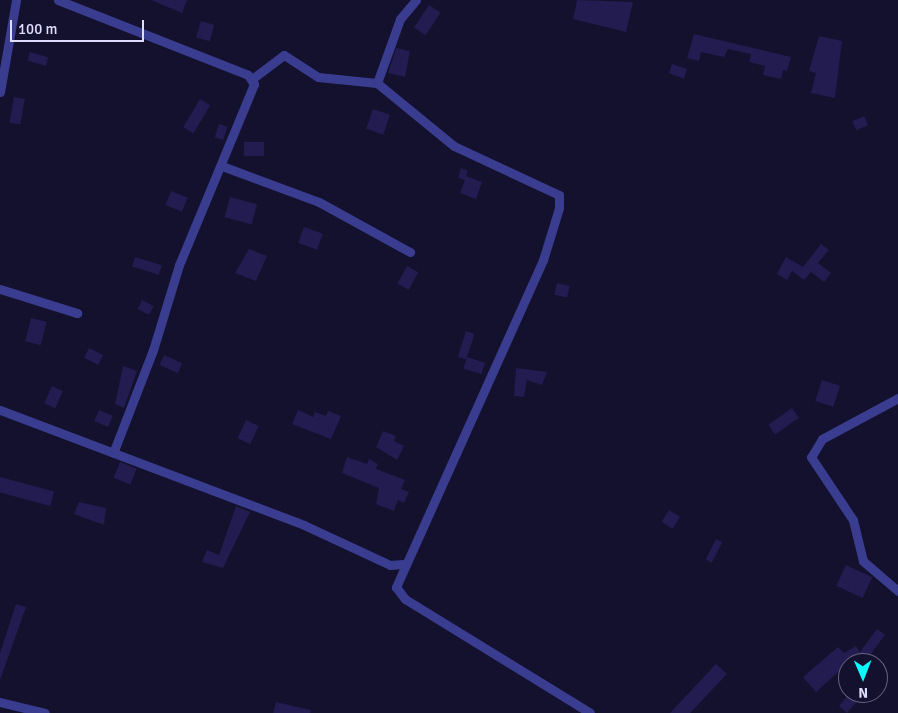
<!DOCTYPE html>
<style>
body{margin:0}
#map{position:relative;width:898px;height:713px;overflow:hidden;background:#13112e;font-family:Signika,sans-serif}
div>[style]{position:absolute}
[style*='--x']{left:calc(var(--x)*1px);top:calc(var(--y)*1px);width:calc(var(--w)*1px);rotate:calc(var(--a)*1deg)}
.building>*{inset:0;background:#221c50;transform-origin:0 0}
.minor>*{height:9px;margin:-4.5px;padding:0 4.5px;transform-origin:4.5px;border-radius:4.5px;background:#3a3d8f}
span{translate:-50% -50%;white-space:nowrap;text-align:center;line-height:1.15;-webkit-text-stroke:4px #13112e;paint-order:stroke}
.north{position:absolute;left:838px;top:653px;width:50px;height:50px;box-sizing:border-box;background:#13112e;border:1px solid #656382;border-radius:50%;rotate:179deg;font-size:14px;font-weight:700;line-height:20px;text-align:center;color:#dfddff}
.north::after{content:'';display:block;margin:auto;width:18px;height:22px;background:#09f9ff;clip-path:polygon(50% 0,100% 100%,50% 72%,0 100%)}
.scale{position:absolute;left:10px;top:20px;width:134px;height:22px;box-sizing:border-box;border:2px solid #dfddff;border-top:0;padding-left:6px;font-size:15px;line-height:18px;white-space:nowrap;color:#dfddff;-webkit-text-stroke:4px #13112e;paint-order:stroke}
</style>
<div id="map">
<div class="building">
<i style="clip-path:polygon(151px 0,187px 0,182px 13px)"></i>
<i style="clip-path:polygon(577px 0,633px 2px,626px 32px,573px 19px)"></i>
<i style="left:429px;top:5px;width:14px;height:27px;rotate:34deg"></i>
<i style="left:201px;top:21px;width:14px;height:17px;rotate:17deg"></i>
<i style="clip-path:polygon(694px 34px,791px 57px,787px 71px,783px 70px,781px 79px,763px 75px,765px 66px,749px 62px,751px 54px,728px 49px,724px 57px,701px 52px,699px 61px,687px 58px)"></i>
<i style="clip-path:polygon(819px 36px,842px 41px,835px 98px,811px 93px,816px 73px,809px 71px)"></i>
<i style="clip-path:polygon(396px 48px,410px 51px,405px 77px,388px 73px)"></i>
<i style="left:30px;top:52px;width:19px;height:9px;rotate:16deg"></i>
<i style="left:672px;top:64px;width:16px;height:10px;rotate:18deg"></i>
<i style="left:14px;top:97px;width:11px;height:26px;rotate:10deg"></i>
<i style="left:200px;top:99px;width:12px;height:33px;rotate:31deg"></i>
<i style="left:373px;top:109px;width:18px;height:21px;rotate:19deg"></i>
<i style="left:864px;top:116px;width:10px;height:13px;rotate:66deg"></i>
<i style="left:219px;top:124px;width:9px;height:14px;rotate:18deg"></i>
<i style="left:244px;top:142px;width:20px;height:14px"></i>
<i style="clip-path:polygon(461px 168px,468px 171px,466px 176px,482px 182px,476px 199px,460px 193px,465px 180px,458px 178px)"></i>
<i style="left:171px;top:191px;width:18px;height:15px;rotate:22deg"></i>
<i style="left:230px;top:197px;width:28px;height:21px;rotate:15deg"></i>
<i style="left:304px;top:227px;width:20px;height:17px;rotate:20deg"></i>
<i style="clip-path:polygon(821px 244px,829px 250px,818px 263px,831px 273px,824px 282px,811px 272px,804px 280px,792px 271px,787px 280px,777px 274px,786px 257px,803px 267px)"></i>
<i style="clip-path:polygon(249px 249px,267px 256px,256px 281px,235px 273px)"></i>
<i style="left:135px;top:257px;width:28px;height:10px;rotate:17deg"></i>
<i style="left:407px;top:266px;width:13px;height:20px;rotate:29deg"></i>
<i style="left:557px;top:283px;width:13px;height:12px;rotate:13deg"></i>
<i style="left:142px;top:300px;width:13px;height:10px;rotate:27deg"></i>
<i style="left:31px;top:318px;width:16px;height:24px;rotate:14deg"></i>
<i style="left:466px;top:331px;width:9px;height:27px;rotate:18deg"></i>
<i style="left:89px;top:348px;width:16px;height:11px;rotate:27deg"></i>
<i style="left:164px;top:355px;width:20px;height:11px;rotate:24deg"></i>
<i style="left:467px;top:357px;width:19px;height:12px;rotate:18deg"></i>
<i style="clip-path:polygon(123px 366px,137px 371px,124px 408px,115px 404px)"></i>
<i style="clip-path:polygon(516px 368px,547px 372px,542px 385px,527px 380px,524px 397px,514px 396px)"></i>
<i style="left:822px;top:380px;width:19px;height:22px;rotate:18deg"></i>
<i style="left:52px;top:386px;width:12px;height:19px;rotate:24deg"></i>
<i style="left:792px;top:408px;width:12px;height:29px;rotate:55deg"></i>
<i style="left:99px;top:410px;width:15px;height:12px;rotate:23deg"></i>
<i style="clip-path:polygon(298px 410px,313px 417px,315px 412px,326px 416px,328px 411px,341px 416px,331px 439px,292px 424px)"></i>
<i style="left:246px;top:420px;width:14px;height:20px;rotate:25deg"></i>
<i style="clip-path:polygon(383px 431px,396px 436px,394px 441px,404px 446px,397px 460px,376px 447px)"></i>
<i style="clip-path:polygon(347px 457px,367px 464px,369px 459px,378px 464px,376px 469px,405px 480px,401px 489px,409px 492px,404px 503px,398px 500px,394px 511px,376px 504px,379px 488px,342px 473px)"></i>
<i style="left:120px;top:462px;width:18px;height:17px;rotate:22deg"></i>
<i style="left:0;top:477px;width:56px;height:15px;rotate:15deg"></i>
<i style="clip-path:polygon(79px 502px,106px 508px,104px 525px,74px 514px)"></i>
<i style="clip-path:polygon(236px 506px,250px 512px,223px 568px,202px 562px,207px 550px,219px 555px)"></i>
<i style="left:669px;top:510px;width:13px;height:14px;rotate:32deg"></i>
<i style="left:716px;top:539px;width:7px;height:23px;rotate:27deg"></i>
<i style="left:846px;top:565px;width:29px;height:23px;rotate:25deg"></i>
<i style="clip-path:polygon(16px 604px,26px 607px,0 680px,0 653px)"></i>
<i style="clip-path:polygon(877px 629px,885px 635px,864px 663px,848px 663px,816px 692px,803px 677px,838px 647px,844px 653px,856px 646px,860px 652px)"></i>
<i style="clip-path:polygon(716px 664px,727px 674px,690px 713px,670px 713px)"></i>
<i style="clip-path:polygon(850px 693px,864px 693px,847px 713px,839px 706px)"></i>
<i style="clip-path:polygon(276px 702px,311px 710px,310px 713px,273px 713px)"></i>
</div>
<div class="minor">
<i style="--x:58;--y:0;--w:204;--a:21.5"></i>
<i style="--x:248;--y:75;--w:11;--a:56"></i>
<i style="--x:254;--y:84;--w:196;--a:112.5"></i>
<i style="--x:179;--y:265;--w:89;--a:107"></i>
<i style="--x:153;--y:350;--w:110;--a:111.2"></i>
<i style="--x:252;--y:79;--w:40;--a:-37"></i>
<i style="--x:284;--y:55;--w:40;--a:32.9"></i>
<i style="--x:318;--y:77;--w:59;--a:5.8"></i>
<i style="--x:377;--y:83;--w:99;--a:39.3"></i>
<i style="--x:454;--y:146;--w:116;--a:25"></i>
<i style="--x:559;--y:195;--w:13;--a:90"></i>
<i style="--x:559;--y:208;--w:54;--a:107.1"></i>
<i style="--x:543;--y:260;--w:359;--a:114.2"></i>
<i style="--x:396;--y:587;--w:15;--a:53"></i>
<i style="--x:405;--y:599;--w:217;--a:31.6"></i>
<i style="--x:377;--y:83;--w:68;--a:-70.2"></i>
<i style="--x:400;--y:19;--w:25;--a:-50"></i>
<i style="--x:0;--y:92;--w:93;--a:-80.1"></i>
<i style="--x:222;--y:166;--w:103;--a:20.4"></i>
<i style="--x:319;--y:202;--w:104;--a:28.8"></i>
<i style="--x:0;--y:289;--w:81;--a:17.3"></i>
<i style="--x:898;--y:398;--w:86;--a:151.7"></i>
<i style="--x:822;--y:439;--w:21;--a:121"></i>
<i style="--x:811;--y:457;--w:76;--a:56.3"></i>
<i style="--x:853;--y:520;--w:42;--a:76.3"></i>
<i style="--x:863;--y:561;--w:46;--a:40.6"></i>
<i style="--x:0;--y:410;--w:325;--a:20.7"></i>
<i style="--x:304;--y:525;--w:95;--a:24.9"></i>
<i style="--x:390;--y:565;--w:13;--a:-4"></i>
<i style="--x:0;--y:702;--w:46;--a:13.7"></i>
</div>
<div class="north">N</div>
<div class="scale">100 m</div>
</div>
